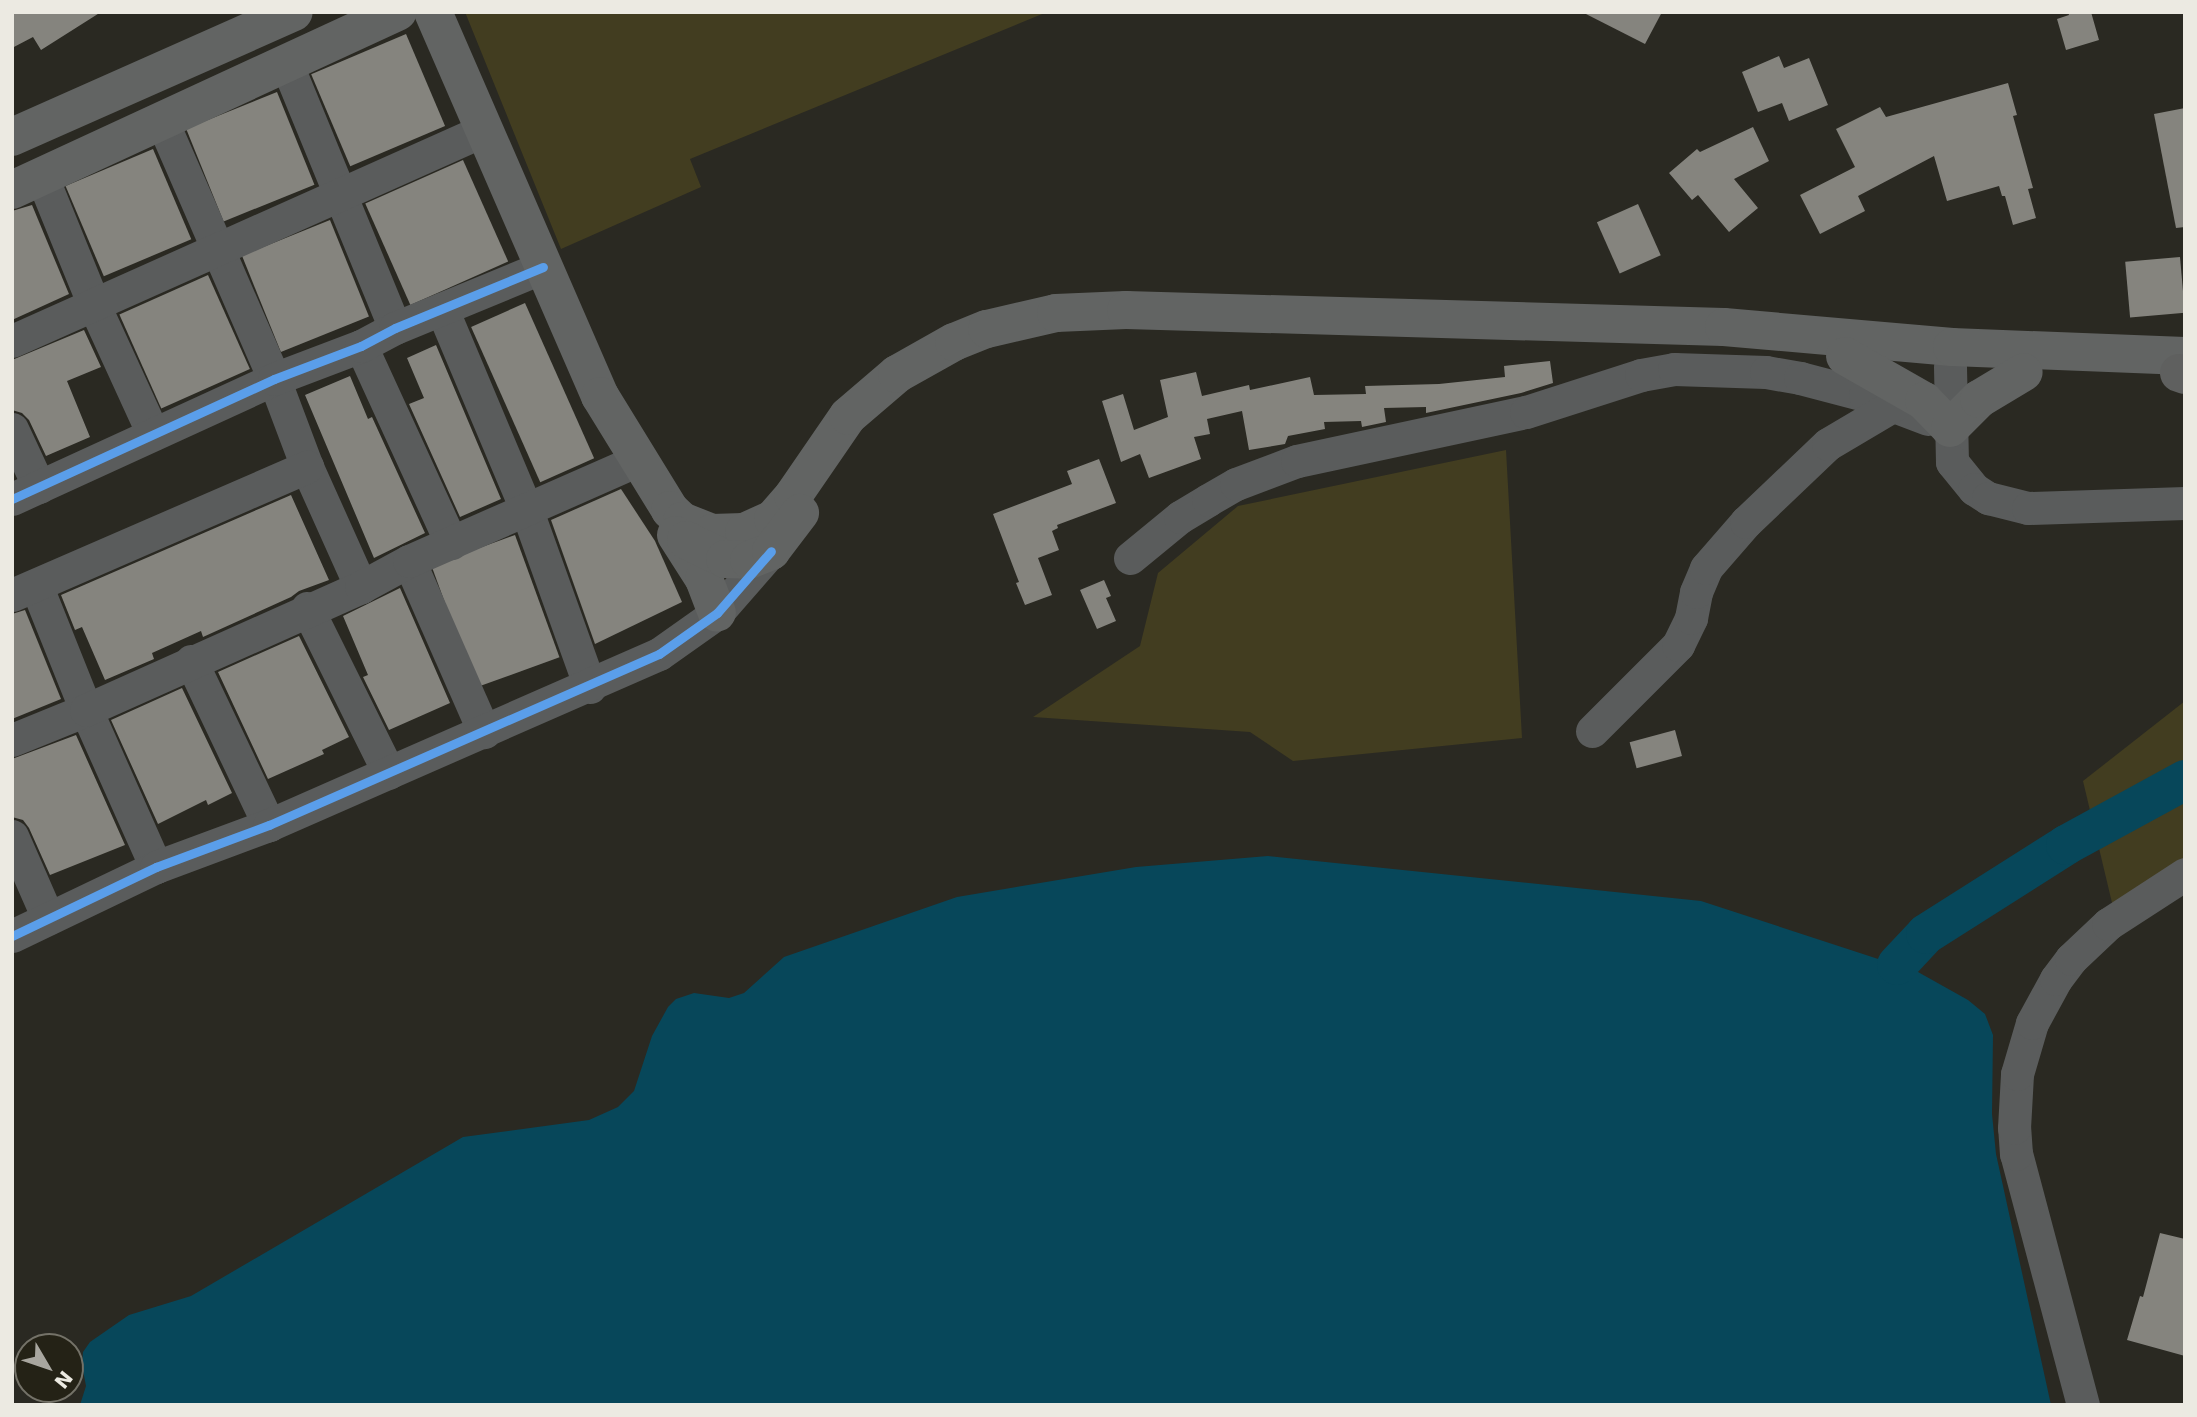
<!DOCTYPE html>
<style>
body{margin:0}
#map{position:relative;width:2197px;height:1417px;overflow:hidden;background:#2a2922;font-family:"DejaVu Sans",sans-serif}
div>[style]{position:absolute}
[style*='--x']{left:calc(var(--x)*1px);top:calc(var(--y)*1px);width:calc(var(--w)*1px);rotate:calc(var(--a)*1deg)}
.green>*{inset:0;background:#423d20}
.water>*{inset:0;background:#07475a}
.river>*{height:40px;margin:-20px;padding:0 20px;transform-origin:20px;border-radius:20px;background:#07475a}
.building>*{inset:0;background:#85847e;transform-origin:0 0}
.minor>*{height:33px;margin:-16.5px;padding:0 16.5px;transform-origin:16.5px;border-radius:16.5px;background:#5a5c5c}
.major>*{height:38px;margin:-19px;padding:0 19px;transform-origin:19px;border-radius:19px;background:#626463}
.highway>*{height:38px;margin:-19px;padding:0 19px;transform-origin:19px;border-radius:19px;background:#5f605f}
.cycleway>*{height:9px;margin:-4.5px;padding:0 4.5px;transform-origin:4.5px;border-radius:4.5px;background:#5a9eea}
span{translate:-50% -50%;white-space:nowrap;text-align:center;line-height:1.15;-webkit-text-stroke:7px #242216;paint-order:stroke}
.frame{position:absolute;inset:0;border:14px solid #eceae2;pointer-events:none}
.north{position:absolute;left:14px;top:1333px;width:70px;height:70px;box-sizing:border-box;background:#242216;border:2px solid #747268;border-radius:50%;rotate:129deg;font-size:19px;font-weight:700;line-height:28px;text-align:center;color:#eceae2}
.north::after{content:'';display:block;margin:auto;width:24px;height:32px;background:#a8a69f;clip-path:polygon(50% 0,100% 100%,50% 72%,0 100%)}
</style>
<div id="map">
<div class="green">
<i style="clip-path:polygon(465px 12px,1047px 12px,690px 159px,701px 187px,561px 249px)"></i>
<i style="clip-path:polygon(1506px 450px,1522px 738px,1293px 761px,1250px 732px,1033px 717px,1140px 646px,1158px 573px,1238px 506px)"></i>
<i style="clip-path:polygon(2185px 701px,2185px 859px,2113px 907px,2083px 781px)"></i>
</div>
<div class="water">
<i style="clip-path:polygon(1268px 856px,1701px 901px,1918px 972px,1968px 1000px,1985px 1014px,1993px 1035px,1992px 1114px,1996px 1154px,2051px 1405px,80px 1405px,86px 1386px,82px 1365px,83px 1352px,90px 1342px,129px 1315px,191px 1296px,463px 1137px,589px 1120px,618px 1107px,634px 1091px,652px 1036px,668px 1007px,676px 999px,694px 993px,729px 998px,744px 993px,784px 957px,957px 897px,1136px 867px)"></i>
</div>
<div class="river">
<i style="--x:1897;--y:965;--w:42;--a:-46.9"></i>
<i style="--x:1926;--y:934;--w:166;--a:-32.4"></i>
<i style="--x:2066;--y:845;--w:136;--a:-28.6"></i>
</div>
<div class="building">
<i style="clip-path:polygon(12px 12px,101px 12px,41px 50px,33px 37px,12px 48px)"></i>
<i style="clip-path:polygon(1582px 12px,1662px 12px,1645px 44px)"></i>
<i style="clip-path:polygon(2068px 12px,2091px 12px,2099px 40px,2066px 50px,2057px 19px,2069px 15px)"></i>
<i style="left:406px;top:34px;width:100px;height:103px;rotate:67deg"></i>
<i style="clip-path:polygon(1779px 56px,1784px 68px,1809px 58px,1828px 105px,1789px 121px,1782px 103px,1758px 112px,1742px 72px)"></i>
<i style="clip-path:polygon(2008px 83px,2017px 115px,2013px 116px,2033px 188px,2028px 189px,2036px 218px,2013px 225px,2005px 196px,2002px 196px,1999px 186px,1947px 201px,1934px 156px,1858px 196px,1865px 211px,1820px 234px,1800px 195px,1855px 167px,1836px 129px,1880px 107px,1886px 117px)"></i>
<i style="left:277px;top:92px;width:100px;height:98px;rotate:68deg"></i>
<i style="clip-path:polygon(2185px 108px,2185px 227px,2176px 228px,2154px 114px)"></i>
<i style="clip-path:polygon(1753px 127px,1769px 161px,1734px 179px,1758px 208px,1729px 232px,1698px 195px,1692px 200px,1669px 173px,1697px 149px,1700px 152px)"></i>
<i style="left:153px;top:149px;width:98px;height:95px;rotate:67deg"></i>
<i style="left:463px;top:160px;width:111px;height:107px;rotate:66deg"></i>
<i style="left:1638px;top:204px;width:56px;height:45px;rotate:66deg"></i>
<i style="clip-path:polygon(32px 205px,69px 294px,12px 320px,12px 211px)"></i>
<i style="left:330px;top:220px;width:104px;height:95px;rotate:68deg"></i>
<i style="left:2180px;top:257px;width:56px;height:55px;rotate:85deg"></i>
<i style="left:208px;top:275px;width:103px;height:97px;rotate:66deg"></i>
<i style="left:525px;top:303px;width:170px;height:59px;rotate:66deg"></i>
<i style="clip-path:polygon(84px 330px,101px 367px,67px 381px,90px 437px,46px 456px,29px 420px,22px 413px,12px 410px,12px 360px)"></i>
<i style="clip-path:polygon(436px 345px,501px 499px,460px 517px,409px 404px,424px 398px,407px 358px)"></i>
<i style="clip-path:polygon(1550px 361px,1553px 383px,1521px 393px,1426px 413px,1426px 407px,1384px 408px,1386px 422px,1362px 427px,1361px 421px,1324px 422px,1325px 429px,1288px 436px,1285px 444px,1249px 450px,1242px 411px,1207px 419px,1210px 434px,1194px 437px,1201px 459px,1149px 478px,1140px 454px,1121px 462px,1102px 401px,1123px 394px,1134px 430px,1168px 417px,1160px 380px,1196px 372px,1202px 396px,1249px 385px,1250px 390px,1310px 377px,1314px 395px,1366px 394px,1365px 386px,1439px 384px,1505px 377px,1504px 366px)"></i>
<i style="clip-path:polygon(350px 376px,368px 419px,372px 417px,425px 533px,374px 558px,305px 395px)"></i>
<i style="clip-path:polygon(1099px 459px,1116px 503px,1057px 525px,1058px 528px,1052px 531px,1059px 550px,1038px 558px,1052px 595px,1025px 605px,1016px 583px,1019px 582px,993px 514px,1072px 484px,1067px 471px)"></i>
<i style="clip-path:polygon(621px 489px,655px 541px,682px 602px,595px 644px,551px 520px)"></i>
<i style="clip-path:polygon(291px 495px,329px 580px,299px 591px,291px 597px,203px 637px,201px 631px,152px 653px,154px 659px,105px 680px,82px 627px,75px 630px,61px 595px)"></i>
<i style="left:515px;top:535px;width:130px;height:89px;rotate:70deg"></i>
<i style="clip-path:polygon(1104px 580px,1111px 596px,1106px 598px,1116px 621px,1097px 629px,1080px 590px)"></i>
<i style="clip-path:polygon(400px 588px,450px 703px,389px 730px,363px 677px,368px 675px,343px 616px)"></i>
<i style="clip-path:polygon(25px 610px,61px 699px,12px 719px,12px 614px)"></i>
<i style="clip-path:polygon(299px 636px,349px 737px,322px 750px,324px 754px,268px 779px,218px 672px)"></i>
<i style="clip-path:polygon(182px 688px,232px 793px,208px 805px,206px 800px,158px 824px,111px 720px)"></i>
<i style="left:1675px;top:730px;width:27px;height:47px;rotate:75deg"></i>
<i style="clip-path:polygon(76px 735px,125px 845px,50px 875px,29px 828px,23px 820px,12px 817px,12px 759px)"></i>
<i style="clip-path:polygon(2160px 1233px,2185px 1239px,2185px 1356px,2127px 1340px,2140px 1296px,2143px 1297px)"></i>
</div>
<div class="minor">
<i style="--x:287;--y:65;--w:284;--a:67.7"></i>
<i style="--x:162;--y:121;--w:281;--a:66.5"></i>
<i style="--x:274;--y:379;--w:94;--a:69.4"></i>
<i style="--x:307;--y:467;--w:132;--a:65.8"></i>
<i style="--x:42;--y:177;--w:138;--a:67.9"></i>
<i style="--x:94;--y:305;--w:142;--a:65.4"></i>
<i style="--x:442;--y:309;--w:219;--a:67.2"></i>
<i style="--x:527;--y:511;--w:187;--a:70.3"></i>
<i style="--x:12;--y:341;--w:515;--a:-24.08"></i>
<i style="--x:361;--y:346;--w:217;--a:65.4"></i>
<i style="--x:1950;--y:367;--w:95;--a:88.8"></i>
<i style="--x:1952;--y:462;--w:35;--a:51"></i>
<i style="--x:1974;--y:489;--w:17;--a:33"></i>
<i style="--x:1988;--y:498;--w:41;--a:14"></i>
<i style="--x:2028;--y:508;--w:157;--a:-1.8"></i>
<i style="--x:12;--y:429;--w:64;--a:65"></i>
<i style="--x:12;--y:499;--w:288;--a:-24.6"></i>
<i style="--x:274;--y:379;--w:93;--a:-20.8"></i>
<i style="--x:361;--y:346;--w:38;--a:-28"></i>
<i style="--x:395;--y:328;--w:160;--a:-22.4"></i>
<i style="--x:1130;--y:558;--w:65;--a:-39.4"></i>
<i style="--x:1180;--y:517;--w:33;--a:-31"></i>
<i style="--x:1208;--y:500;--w:32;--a:-30"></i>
<i style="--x:1236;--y:484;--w:65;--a:-20.7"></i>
<i style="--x:1297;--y:461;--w:234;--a:-12.1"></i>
<i style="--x:1526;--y:412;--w:121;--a:-17.8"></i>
<i style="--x:1641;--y:375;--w:34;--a:-10"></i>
<i style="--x:1674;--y:369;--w:92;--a:1.9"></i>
<i style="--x:1766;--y:372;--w:35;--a:10"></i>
<i style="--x:1800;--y:378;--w:67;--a:14.7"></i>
<i style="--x:1865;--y:395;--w:67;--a:20.9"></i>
<i style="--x:409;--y:561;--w:187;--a:66.3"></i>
<i style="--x:36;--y:585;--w:135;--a:68.2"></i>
<i style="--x:86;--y:710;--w:172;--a:66"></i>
<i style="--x:12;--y:595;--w:322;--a:-23.5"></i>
<i style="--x:307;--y:608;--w:184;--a:63.6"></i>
<i style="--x:191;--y:661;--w:182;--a:64.6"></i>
<i style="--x:1592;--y:731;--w:122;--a:-45"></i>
<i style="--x:1678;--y:645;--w:30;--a:-64"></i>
<i style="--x:1691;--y:618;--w:26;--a:-79"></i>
<i style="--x:1696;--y:592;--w:26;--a:-67"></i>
<i style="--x:1706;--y:568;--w:61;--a:-49"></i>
<i style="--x:1746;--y:522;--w:113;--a:-43.6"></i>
<i style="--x:1828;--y:444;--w:77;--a:-30.6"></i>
<i style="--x:12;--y:740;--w:80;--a:-22.1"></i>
<i style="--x:86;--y:710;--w:301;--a:-24.1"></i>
<i style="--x:361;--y:587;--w:55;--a:-28.4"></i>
<i style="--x:409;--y:561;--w:233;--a:-23.8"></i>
<i style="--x:12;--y:836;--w:90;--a:66.3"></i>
<i style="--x:12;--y:936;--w:160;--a:-25.6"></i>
<i style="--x:156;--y:867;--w:121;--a:-20.4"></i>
<i style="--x:269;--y:825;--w:426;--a:-23.7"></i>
<i style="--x:659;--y:654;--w:71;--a:-35.3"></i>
<i style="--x:717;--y:613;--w:82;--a:-48.9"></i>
<i style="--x:2083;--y:1405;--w:260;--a:-104.9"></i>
<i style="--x:2016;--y:1154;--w:26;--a:-94"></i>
<i style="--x:2014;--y:1128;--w:54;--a:-86.8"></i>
<i style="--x:2017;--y:1074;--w:53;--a:-73.6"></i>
<i style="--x:2032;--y:1023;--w:50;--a:-61.4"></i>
<i style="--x:2056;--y:979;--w:25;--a:-53"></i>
<i style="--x:2071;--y:959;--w:51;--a:-43.4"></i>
<i style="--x:2108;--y:924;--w:92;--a:-33"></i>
</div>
<div class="major">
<i style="--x:433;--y:12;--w:419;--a:66.5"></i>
<i style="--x:600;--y:396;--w:134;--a:58.4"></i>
<i style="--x:670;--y:510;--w:16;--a:43"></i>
<i style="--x:682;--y:521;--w:32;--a:22"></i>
<i style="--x:712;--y:533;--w:32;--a:-2"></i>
<i style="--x:744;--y:532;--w:32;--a:-24"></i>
<i style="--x:773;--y:519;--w:30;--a:-49"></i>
<i style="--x:793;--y:496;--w:97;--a:-55.5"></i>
<i style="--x:848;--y:416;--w:65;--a:-40.6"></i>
<i style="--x:897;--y:374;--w:65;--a:-29.3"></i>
<i style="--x:954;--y:342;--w:35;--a:-22"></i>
<i style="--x:987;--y:329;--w:71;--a:-13.1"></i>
<i style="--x:1056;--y:313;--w:70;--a:-2.5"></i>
<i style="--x:1126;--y:310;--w:598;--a:1.63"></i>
<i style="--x:1724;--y:327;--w:229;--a:5"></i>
<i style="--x:1952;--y:347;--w:233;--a:2.2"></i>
<i style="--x:12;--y:137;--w:308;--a:-23.9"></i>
<i style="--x:12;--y:190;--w:425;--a:-24.8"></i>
<i style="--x:1845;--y:356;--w:91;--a:29.7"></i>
<i style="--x:1924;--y:401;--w:37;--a:46"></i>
<i style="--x:1950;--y:428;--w:41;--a:-45"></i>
<i style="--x:1979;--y:399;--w:52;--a:-31"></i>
<i style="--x:676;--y:535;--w:52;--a:57.5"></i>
<i style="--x:704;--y:579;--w:36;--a:69"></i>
<i style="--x:686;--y:540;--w:43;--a:26"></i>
<i style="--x:725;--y:559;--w:24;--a:2"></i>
<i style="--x:749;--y:560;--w:24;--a:-22"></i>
<i style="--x:771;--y:551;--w:48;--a:-52.7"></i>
</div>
<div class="highway">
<i style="--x:2179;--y:373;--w:6;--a:18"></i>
</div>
<div class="cycleway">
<i style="--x:12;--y:499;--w:288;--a:-24.6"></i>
<i style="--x:274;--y:379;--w:93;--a:-20.8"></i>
<i style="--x:361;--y:346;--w:38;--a:-28"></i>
<i style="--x:395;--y:328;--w:160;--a:-22.4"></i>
<i style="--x:12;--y:936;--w:160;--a:-25.6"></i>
<i style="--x:156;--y:867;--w:121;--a:-20.4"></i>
<i style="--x:269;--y:825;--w:426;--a:-23.7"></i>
<i style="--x:659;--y:654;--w:71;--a:-35.3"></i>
<i style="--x:717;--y:613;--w:82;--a:-48.9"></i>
</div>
<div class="frame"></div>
<div class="north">N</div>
</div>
